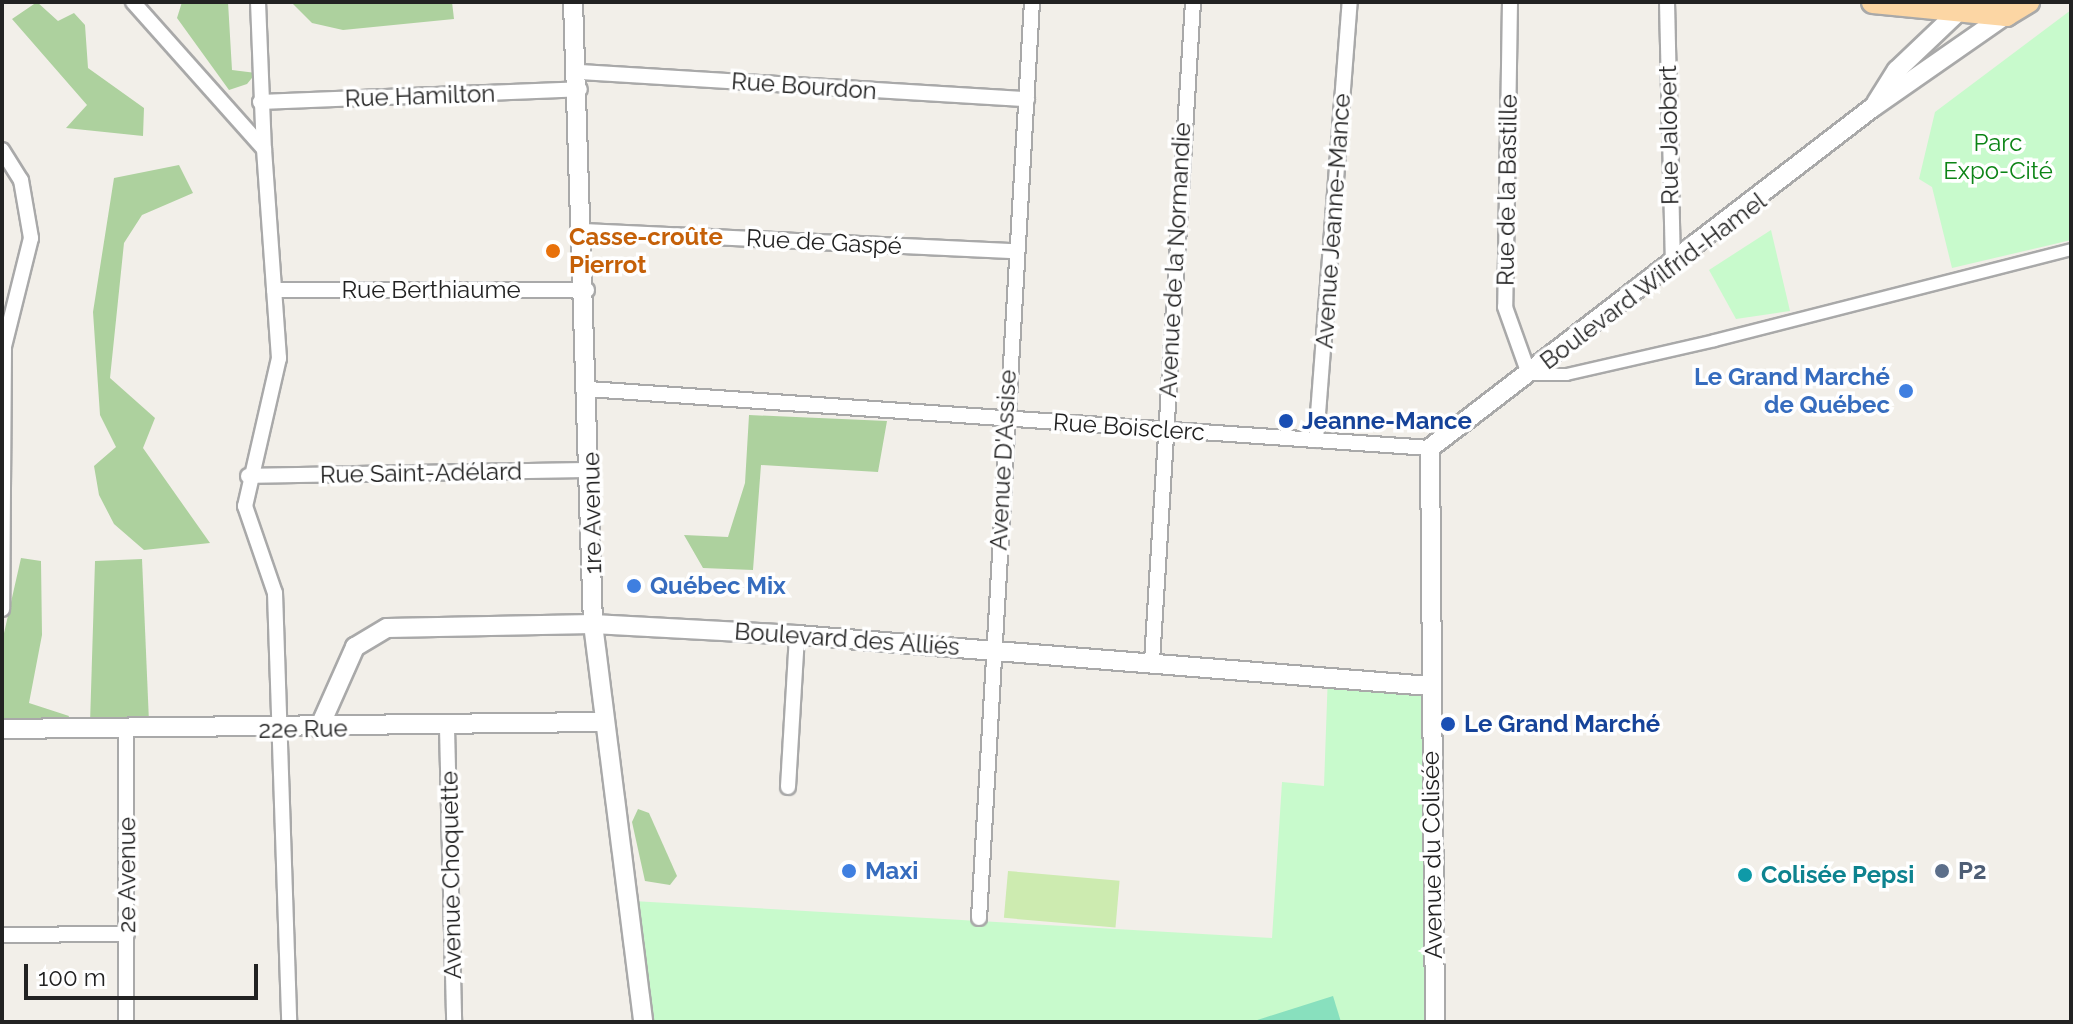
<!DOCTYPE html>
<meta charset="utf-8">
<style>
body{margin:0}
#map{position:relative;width:2073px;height:1024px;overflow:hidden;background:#f2efe9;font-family:Raleway,sans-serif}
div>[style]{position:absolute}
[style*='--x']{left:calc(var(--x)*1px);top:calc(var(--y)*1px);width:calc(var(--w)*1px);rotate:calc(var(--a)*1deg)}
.grass>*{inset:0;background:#cdebb0;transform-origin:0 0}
.forest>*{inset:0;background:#add19e}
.park>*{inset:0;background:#c8facc}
.pitch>*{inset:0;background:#88e0be}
.roads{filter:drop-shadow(2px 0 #a9a9a9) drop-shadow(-2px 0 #a9a9a9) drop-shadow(0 2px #a9a9a9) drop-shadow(0 -2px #a9a9a9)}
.pedestrian>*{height:11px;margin:-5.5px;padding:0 5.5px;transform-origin:5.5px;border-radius:5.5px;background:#fff}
.minor>*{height:14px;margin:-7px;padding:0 7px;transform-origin:7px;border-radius:7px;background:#fff}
.tertiary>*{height:18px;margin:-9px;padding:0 9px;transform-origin:9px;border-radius:9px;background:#fff}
.primary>*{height:22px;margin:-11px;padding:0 11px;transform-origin:11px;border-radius:11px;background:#fcd6a4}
.dots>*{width:22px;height:22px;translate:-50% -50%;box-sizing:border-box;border:4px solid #fff;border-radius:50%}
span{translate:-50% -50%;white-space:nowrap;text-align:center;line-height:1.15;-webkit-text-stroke:7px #fff;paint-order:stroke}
.street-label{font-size:24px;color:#222}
.park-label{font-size:24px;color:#0c8416}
.food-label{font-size:24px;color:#c56008;font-weight:700}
.left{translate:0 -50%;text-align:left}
.shop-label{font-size:24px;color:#366cbe;font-weight:700}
.right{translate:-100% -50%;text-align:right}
.transit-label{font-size:24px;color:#164399;font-weight:700}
.service-label{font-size:24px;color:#4e5e75;font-weight:700}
.culture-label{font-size:24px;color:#0d838f;font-weight:700}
.frame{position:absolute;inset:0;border:4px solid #222;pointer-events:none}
.scale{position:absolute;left:24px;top:964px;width:234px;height:36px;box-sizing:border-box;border:4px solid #222;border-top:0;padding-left:10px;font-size:24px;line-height:28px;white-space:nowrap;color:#222;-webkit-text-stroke:6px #fff;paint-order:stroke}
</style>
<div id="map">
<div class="grass">
<i style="left:1008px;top:871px;width:112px;height:47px;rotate:5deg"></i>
</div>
<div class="forest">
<i style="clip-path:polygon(37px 2px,58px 21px,74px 13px,85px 25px,88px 68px,144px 108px,143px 136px,66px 128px,87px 105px,12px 19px)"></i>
<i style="clip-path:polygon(182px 2px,228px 2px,232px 70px,256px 73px,247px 84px,229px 90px,177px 18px)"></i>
<i style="clip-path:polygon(291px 2px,452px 2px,454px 19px,343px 30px,312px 23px)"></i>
<i style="clip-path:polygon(179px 165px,193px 193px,142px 215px,124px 243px,110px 378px,155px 418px,143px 448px,210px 543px,144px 550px,114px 524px,99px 495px,94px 466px,116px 447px,100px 415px,93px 312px,114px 178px)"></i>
<i style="clip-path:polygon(749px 415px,887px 421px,878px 472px,761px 465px,753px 570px,703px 568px,684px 535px,728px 537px,745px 483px)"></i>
<i style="clip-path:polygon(21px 558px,41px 561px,42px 635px,29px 703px,69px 716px,65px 728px,2px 723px,2px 642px)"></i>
<i style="clip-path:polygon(142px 559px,149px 722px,90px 724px,95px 561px)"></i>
<i style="clip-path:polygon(638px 809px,649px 813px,677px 876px,670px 885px,645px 881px,632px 822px)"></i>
</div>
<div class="park">
<i style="clip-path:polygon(2071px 10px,2071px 240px,1952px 268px,1932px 187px,1919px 179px,1935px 112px)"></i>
<i style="clip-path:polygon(1771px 230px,1790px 311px,1736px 319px,1709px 270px)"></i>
<i style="clip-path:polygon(1328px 673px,1430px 686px,1438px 1022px,643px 1022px,633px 901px,1272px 938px,1282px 782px,1324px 786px)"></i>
</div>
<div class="pitch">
<i style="clip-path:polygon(1333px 996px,1341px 1022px,1251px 1022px)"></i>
</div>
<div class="roads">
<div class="pedestrian">
<i style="--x:1530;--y:374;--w:36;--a:0"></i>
<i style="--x:1566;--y:374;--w:152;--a:-12.9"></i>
<i style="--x:1714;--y:340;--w:368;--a:-14.3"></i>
</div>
<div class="minor">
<i style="--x:133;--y:2;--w:197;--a:48.3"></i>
<i style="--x:264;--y:149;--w:210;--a:85.9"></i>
<i style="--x:279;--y:358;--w:152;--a:102.9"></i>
<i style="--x:245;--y:506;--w:92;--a:71"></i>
<i style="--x:275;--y:593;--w:429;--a:88.1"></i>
<i style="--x:258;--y:2;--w:147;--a:87.7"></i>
<i style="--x:1510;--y:2;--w:305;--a:90.9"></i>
<i style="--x:1505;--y:307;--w:71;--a:70.3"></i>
<i style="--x:1667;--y:2;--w:266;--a:88.7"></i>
<i style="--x:580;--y:72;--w:448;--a:3.5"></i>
<i style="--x:260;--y:102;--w:320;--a:-2.3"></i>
<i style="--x:2;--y:150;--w:36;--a:58"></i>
<i style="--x:21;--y:180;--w:59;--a:80.2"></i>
<i style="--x:31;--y:238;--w:111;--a:104"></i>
<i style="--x:4;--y:346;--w:263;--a:90.4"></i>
<i style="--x:585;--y:231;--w:429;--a:2.7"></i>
<i style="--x:274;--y:290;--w:313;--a:0"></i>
<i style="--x:588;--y:389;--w:844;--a:4.01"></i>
<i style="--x:1316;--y:440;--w:439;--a:-85.6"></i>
<i style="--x:248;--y:476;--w:345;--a:-1"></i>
<i style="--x:1152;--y:661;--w:660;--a:-86.44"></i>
<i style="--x:447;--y:728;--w:294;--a:88.6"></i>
<i style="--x:788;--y:787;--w:152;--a:-86.6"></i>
<i style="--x:979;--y:918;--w:918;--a:-86.69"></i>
<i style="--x:2;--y:935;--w:125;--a:-0.5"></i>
<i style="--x:126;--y:1022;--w:294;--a:-90"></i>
</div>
<div class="tertiary">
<i style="--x:573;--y:2;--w:622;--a:88.16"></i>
<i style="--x:593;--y:624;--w:401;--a:82.8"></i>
<i style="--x:1876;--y:103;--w:39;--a:-58"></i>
<i style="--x:1897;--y:70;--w:86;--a:-43.6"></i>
<i style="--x:319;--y:728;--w:89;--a:-66"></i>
<i style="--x:355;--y:647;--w:37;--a:-31"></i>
<i style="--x:387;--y:628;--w:206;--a:-1.1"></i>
<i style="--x:593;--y:624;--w:204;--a:3.1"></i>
<i style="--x:797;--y:635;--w:635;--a:4.61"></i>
<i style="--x:2;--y:729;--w:601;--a:-0.67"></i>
<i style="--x:1435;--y:1022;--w:574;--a:-90.5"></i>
<i style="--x:1430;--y:448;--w:558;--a:-37.57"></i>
<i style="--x:1872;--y:108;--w:163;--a:-34.8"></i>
</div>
<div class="primary">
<i style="--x:1873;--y:2;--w:134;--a:5.6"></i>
<i style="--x:2006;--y:15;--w:26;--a:-31"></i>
</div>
</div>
<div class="dots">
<i style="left:553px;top:251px;background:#e8710a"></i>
<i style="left:1906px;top:391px;background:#3f7fe0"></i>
<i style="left:1286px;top:421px;background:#1a4fb4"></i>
<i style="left:634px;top:586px;background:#3f7fe0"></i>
<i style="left:1448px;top:724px;background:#1a4fb4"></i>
<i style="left:849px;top:871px;background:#3f7fe0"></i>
<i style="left:1942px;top:871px;background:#5c6f8a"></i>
<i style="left:1745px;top:875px;background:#0f9aa8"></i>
</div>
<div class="street-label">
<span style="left:804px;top:86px;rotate:4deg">Rue Bourdon</span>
<span style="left:420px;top:96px;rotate:-2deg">Rue Hamilton</span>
<span style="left:1669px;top:135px;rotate:-91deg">Rue Jalobert</span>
<span style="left:1507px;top:190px;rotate:-89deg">Rue de la Bastille</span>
<span style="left:1333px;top:221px;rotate:-86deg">Avenue Jeanne-Mance</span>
<span style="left:824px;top:242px;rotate:3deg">Rue de Gaspé</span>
<span style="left:1175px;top:260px;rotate:-87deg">Avenue de la Normandie</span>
<span style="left:1653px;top:281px;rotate:-37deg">Boulevard Wilfrid-Hamel</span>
<span style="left:431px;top:290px">Rue Berthiaume</span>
<span style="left:1129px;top:427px;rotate:4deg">Rue Boisclerc</span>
<span style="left:1003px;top:460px;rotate:-87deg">Avenue D'Assise</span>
<span style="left:421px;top:473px;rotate:-1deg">Rue Saint-Adélard</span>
<span style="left:592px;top:513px;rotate:-91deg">1re Avenue</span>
<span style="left:847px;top:639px;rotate:4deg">Boulevard des Alliés</span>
<span style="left:303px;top:729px;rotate:-1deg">22e Rue</span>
<span style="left:1432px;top:855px;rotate:-91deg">Avenue du Colisée</span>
<span style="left:127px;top:875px;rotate:-90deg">2e Avenue</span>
<span style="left:451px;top:875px;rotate:-91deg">Avenue Choquette</span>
</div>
<div class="park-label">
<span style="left:1998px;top:157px">Parc<br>Expo-Cité</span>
</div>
<div class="food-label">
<span class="left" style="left:569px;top:251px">Casse-croûte<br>Pierrot</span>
</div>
<div class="shop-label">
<span class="right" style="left:1890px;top:391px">Le Grand Marché<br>de Québec</span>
<span class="left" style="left:650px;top:586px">Québec Mix</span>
<span class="left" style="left:865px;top:871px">Maxi</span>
</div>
<div class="transit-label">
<span class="left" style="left:1302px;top:421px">Jeanne-Mance</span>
<span class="left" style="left:1464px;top:724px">Le Grand Marché</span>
</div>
<div class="service-label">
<span class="left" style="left:1958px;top:871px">P2</span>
</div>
<div class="culture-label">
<span class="left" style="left:1761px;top:875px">Colisée Pepsi</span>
</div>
<div class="frame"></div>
<div class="scale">100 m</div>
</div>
